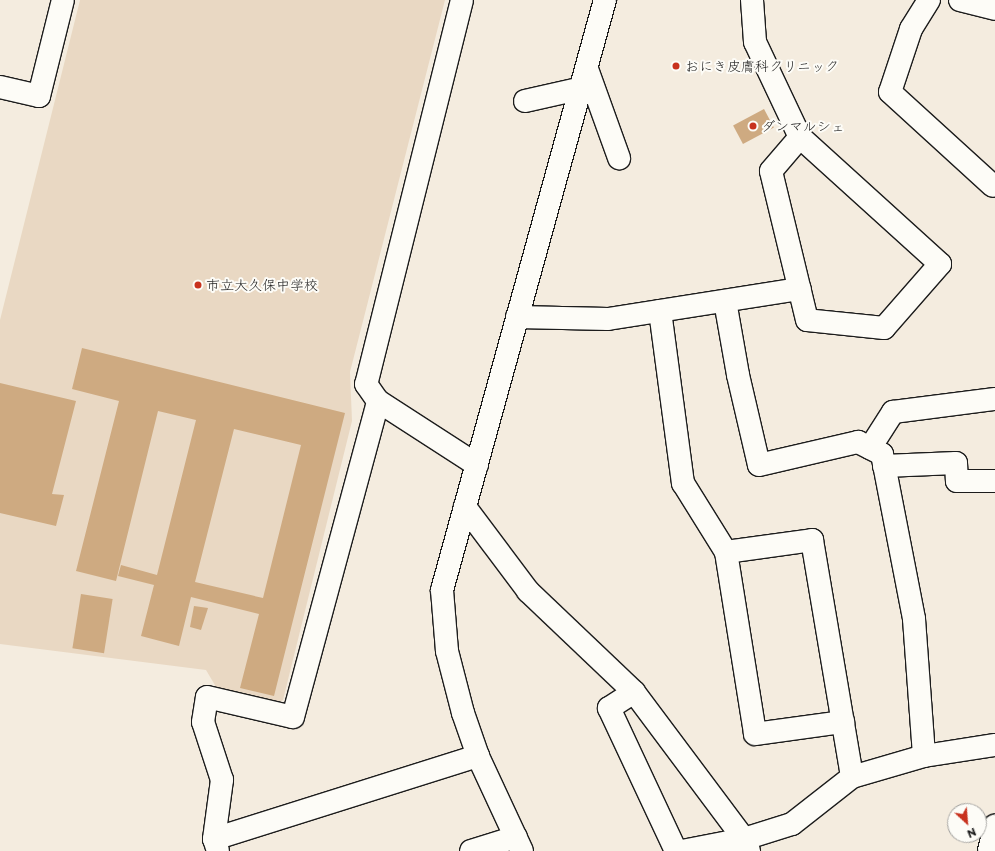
<!DOCTYPE html>
<meta charset="utf-8">
<style>
body{margin:0}
#map{position:relative;width:995px;height:851px;overflow:hidden;background:#f4ecdf;font-family:"Playpen Sans","Klee One",sans-serif}
div>[style]{position:absolute}
[style*='--x']{left:calc(var(--x)*1px);top:calc(var(--y)*1px);width:calc(var(--w)*1px);rotate:calc(var(--a)*1deg)}
.built>*{inset:0;background:#e9d8c3}
.building>*{inset:0;background:#ceaa81;transform-origin:0 0}
.roads{filter:drop-shadow(1px 0 #1c1c1c) drop-shadow(-1px 0 #1c1c1c) drop-shadow(0 1px #1c1c1c) drop-shadow(0 -1px #1c1c1c)}
.street>*{height:22px;margin:-11px;padding:0 11px;transform-origin:11px;border-radius:11px;background:#fdfcf7}
.secondary>*{height:22px;margin:-11px;padding:0 11px;transform-origin:11px;border-radius:11px;background:#fdfcf7}
.dots>*{width:11px;height:11px;translate:-50% -50%;box-sizing:border-box;border:2px solid #fdfcf7;border-radius:50%}
span{translate:-50% -50%;white-space:nowrap;text-align:center;line-height:1.15;-webkit-text-stroke:4px #fdfcf7;paint-order:stroke}
.poi-label{font-size:14px;color:#1c1c1c}
.left{translate:0 -50%;text-align:left}
.north{position:absolute;left:947px;top:803px;width:40px;height:40px;box-sizing:border-box;background:#fdfcf7;border:1px solid #a3a29f;border-radius:50%;rotate:154deg;font-size:11px;font-weight:700;line-height:16px;text-align:center;color:#1c1c1c}
.north::after{content:'';display:block;margin:auto;width:14px;height:18px;background:#c8321e;clip-path:polygon(50% 0,100% 100%,50% 72%,0 100%)}
</style>
<div id="map">
<div class="built">
<i style="clip-path:polygon(80px 0,445px 0,350px 372px,352px 421px,283px 700px,272px 706px,219px 692px,206px 670px,0 644px,0 320px)"></i>
</div>
<div class="building">
<i style="left:764px;top:109px;width:21px;height:35px;rotate:62deg"></i>
<i style="clip-path:polygon(evenodd,82px 348px,345px 413px,274px 696px,240px 688px,259px 614px,191px 597px,179px 646px,141px 636px,154px 585px,118px 576px,121px 565px,157px 575px,196px 420px,158px 411px,116px 581px,76px 571px,119px 401px,72px 389px,82px 348px,234px 429px,301px 445px,263px 598px,195px 582px,234px 429px)"></i>
<i style="clip-path:polygon(0 383px,76px 401px,52px 494px,64px 495px,56px 526px,0 513px)"></i>
<i style="left:81px;top:594px;width:32px;height:55px;rotate:9deg"></i>
<i style="clip-path:polygon(194px 606px,208px 608px,201px 630px,190px 627px)"></i>
</div>
<div class="roads">
<div class="street">
<i style="--x:462;--y:0;--w:396;--a:104"></i>
<i style="--x:366;--y:384;--w:21;--a:55"></i>
<i style="--x:378;--y:401;--w:118;--a:32.9"></i>
<i style="--x:752;--y:0;--w:42;--a:85.9"></i>
<i style="--x:755;--y:42;--w:105;--a:64.7"></i>
<i style="--x:800;--y:137;--w:189;--a:42.2"></i>
<i style="--x:940;--y:264;--w:85;--a:131.2"></i>
<i style="--x:884;--y:328;--w:77;--a:-174.1"></i>
<i style="--x:807;--y:320;--w:153;--a:-103.6"></i>
<i style="--x:771;--y:171;--w:45;--a:-49.5"></i>
<i style="--x:929;--y:0;--w:34;--a:122"></i>
<i style="--x:911;--y:29;--w:66;--a:108.4"></i>
<i style="--x:890;--y:92;--w:139;--a:42.4"></i>
<i style="--x:960;--y:0;--w:36;--a:14"></i>
<i style="--x:587;--y:69;--w:95;--a:70.2"></i>
<i style="--x:0;--y:87;--w:40;--a:13"></i>
<i style="--x:39;--y:96;--w:99;--a:-76"></i>
<i style="--x:525;--y:101;--w:58;--a:-12.8"></i>
<i style="--x:725;--y:301;--w:75;--a:80"></i>
<i style="--x:738;--y:375;--w:92;--a:76.9"></i>
<i style="--x:759;--y:465;--w:102;--a:-13.1"></i>
<i style="--x:858;--y:442;--w:27;--a:27"></i>
<i style="--x:882;--y:454;--w:168;--a:79"></i>
<i style="--x:914;--y:619;--w:137;--a:85.8"></i>
<i style="--x:660;--y:311;--w:174;--a:82.4"></i>
<i style="--x:683;--y:483;--w:81;--a:58.1"></i>
<i style="--x:726;--y:552;--w:184;--a:80.9"></i>
<i style="--x:755;--y:734;--w:89;--a:-7.8"></i>
<i style="--x:517;--y:317;--w:91;--a:1.3"></i>
<i style="--x:608;--y:319;--w:194;--a:-8.9"></i>
<i style="--x:870;--y:448;--w:43;--a:-57.4"></i>
<i style="--x:893;--y:412;--w:103;--a:-7.3"></i>
<i style="--x:884;--y:466;--w:72;--a:-2.4"></i>
<i style="--x:956;--y:463;--w:18;--a:87"></i>
<i style="--x:957;--y:481;--w:38;--a:0"></i>
<i style="--x:465;--y:507;--w:105;--a:53.1"></i>
<i style="--x:528;--y:591;--w:146;--a:43.6"></i>
<i style="--x:634;--y:692;--w:184;--a:53.2"></i>
<i style="--x:744;--y:839;--w:13;--a:67"></i>
<i style="--x:726;--y:552;--w:87;--a:-7.9"></i>
<i style="--x:812;--y:540;--w:240;--a:80.4"></i>
<i style="--x:634;--y:692;--w:30;--a:147"></i>
<i style="--x:609;--y:708;--w:158;--a:64.9"></i>
<i style="--x:214;--y:839;--w:277;--a:-17.5"></i>
<i style="--x:218;--y:851;--w:13;--a:-108"></i>
<i style="--x:214;--y:839;--w:60;--a:-82.3"></i>
<i style="--x:222;--y:780;--w:61;--a:-108.1"></i>
<i style="--x:203;--y:722;--w:25;--a:-81"></i>
<i style="--x:207;--y:697;--w:88;--a:13.1"></i>
<i style="--x:293;--y:717;--w:327;--a:-74.9"></i>
<i style="--x:471;--y:851;--w:47;--a:-17.3"></i>
<i style="--x:682;--y:851;--w:63;--a:-11"></i>
<i style="--x:744;--y:839;--w:50;--a:-17.4"></i>
<i style="--x:792;--y:824;--w:76;--a:-38.1"></i>
<i style="--x:852;--y:777;--w:75;--a:-16.3"></i>
<i style="--x:924;--y:756;--w:72;--a:-8.8"></i>
</div>
<div class="secondary">
<i style="--x:522;--y:851;--w:105;--a:-114.9"></i>
<i style="--x:478;--y:756;--w:46;--a:-109.2"></i>
<i style="--x:463;--y:713;--w:64;--a:-104.5"></i>
<i style="--x:447;--y:651;--w:61;--a:-94.7"></i>
<i style="--x:442;--y:590;--w:612;--a:-74.56"></i>
<i style="--x:989;--y:851;--w:26;--a:-77"></i>
</div>
</div>
<div class="dots">
<i style="left:676px;top:66px;background:#c8321e"></i>
<i style="left:753px;top:126px;background:#c8321e"></i>
<i style="left:198px;top:285px;background:#c8321e"></i>
</div>
<div class="poi-label">
<span class="left" style="left:685px;top:66px">おにき皮膚科クリニック</span>
<span class="left" style="left:761px;top:126px">ダンマルシェ</span>
<span class="left" style="left:206px;top:285px">市立大久保中学校</span>
</div>
<div class="north">N</div>
</div>
